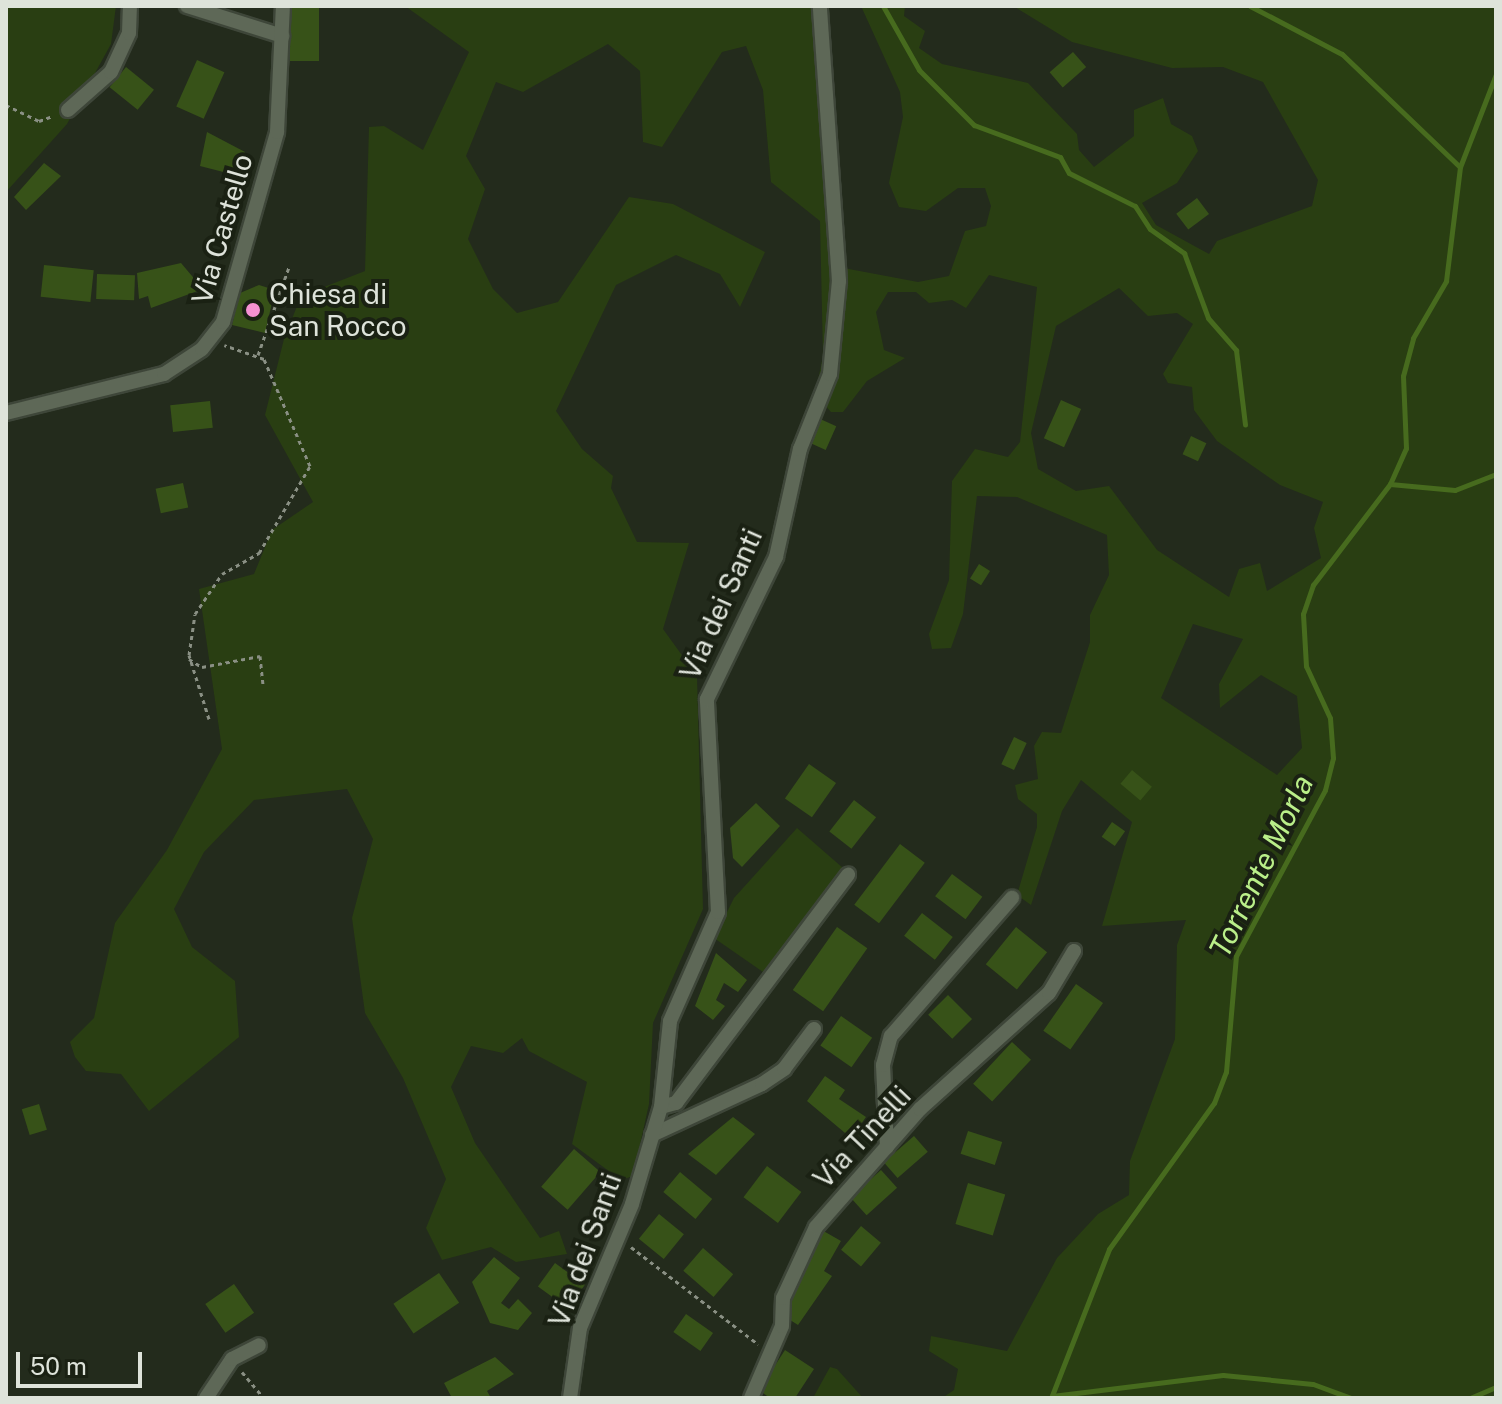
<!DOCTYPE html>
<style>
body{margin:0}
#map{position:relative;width:1502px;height:1404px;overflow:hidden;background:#232b1c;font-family:"Public Sans",sans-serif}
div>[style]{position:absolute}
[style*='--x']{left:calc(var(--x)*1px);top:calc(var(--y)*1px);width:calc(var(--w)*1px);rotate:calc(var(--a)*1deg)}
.green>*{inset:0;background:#293e12}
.stream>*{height:5px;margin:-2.5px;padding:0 2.5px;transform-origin:2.5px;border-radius:2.5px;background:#476b1e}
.building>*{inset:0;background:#375218;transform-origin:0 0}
.path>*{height:3px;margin-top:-1.5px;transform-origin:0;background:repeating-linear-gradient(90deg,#8a9084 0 4px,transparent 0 8px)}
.roads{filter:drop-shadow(2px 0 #3e4639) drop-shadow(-2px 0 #3e4639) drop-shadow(0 2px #3e4639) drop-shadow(0 -2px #3e4639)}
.street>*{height:14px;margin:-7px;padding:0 7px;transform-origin:7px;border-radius:7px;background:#5e6857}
.dots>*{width:22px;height:22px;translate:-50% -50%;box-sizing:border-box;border:4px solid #1a2113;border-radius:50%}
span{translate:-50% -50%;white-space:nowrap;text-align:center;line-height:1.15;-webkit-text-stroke:8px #1a2113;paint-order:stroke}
.street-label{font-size:28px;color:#dee3da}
.poi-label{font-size:28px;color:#dee3da}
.left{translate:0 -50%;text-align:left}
.water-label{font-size:30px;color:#baef89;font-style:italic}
.frame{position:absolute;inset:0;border:8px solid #dee3da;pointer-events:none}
.scale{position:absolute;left:16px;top:1352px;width:126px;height:36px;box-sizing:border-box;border:4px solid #dee3da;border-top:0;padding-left:10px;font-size:24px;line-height:28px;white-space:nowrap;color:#dee3da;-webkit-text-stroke:6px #1a2113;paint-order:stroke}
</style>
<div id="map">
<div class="green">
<i style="clip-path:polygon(6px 6px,116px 6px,111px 44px,67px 124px,6px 192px)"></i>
<i style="clip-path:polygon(evenodd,405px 6px,829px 6px,833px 266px,918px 282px,949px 276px,965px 231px,986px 226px,991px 206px,985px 188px,958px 188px,926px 211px,899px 207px,889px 183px,903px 117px,900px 92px,861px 6px,905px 6px,904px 16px,925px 31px,919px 48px,942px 64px,1028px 83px,1077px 134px,1079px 150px,1094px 167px,1134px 136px,1134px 110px,1163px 98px,1171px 124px,1192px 136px,1198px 151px,1177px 183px,1142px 203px,1156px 225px,1209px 254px,1217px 241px,1312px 206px,1318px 180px,1263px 82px,1223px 67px,1172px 68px,1072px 42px,1013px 6px,1496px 6px,1496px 1398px,942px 1398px,954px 1390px,958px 1369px,929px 1351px,931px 1336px,1007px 1351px,1057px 1258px,1098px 1214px,1129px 1195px,1130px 1161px,1175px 1039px,1177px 945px,1186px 920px,1102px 926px,1132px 822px,1081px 780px,1062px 811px,1031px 905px,1017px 895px,1037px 827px,1037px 814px,1018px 799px,1015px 785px,1038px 779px,1034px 746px,1042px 732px,1061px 733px,1090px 642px,1090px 615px,1109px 575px,1107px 535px,1017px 497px,977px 496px,963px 614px,951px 648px,932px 649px,929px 634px,949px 580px,952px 481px,975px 449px,1008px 457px,1020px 442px,1037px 287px,989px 275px,966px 308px,952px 300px,929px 303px,916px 292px,888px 292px,876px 312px,884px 350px,905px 358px,867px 381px,843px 412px,831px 412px,815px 394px,823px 356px,820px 221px,771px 182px,763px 90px,746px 46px,722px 52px,662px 147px,643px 142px,640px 71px,608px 44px,523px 92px,496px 82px,466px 156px,485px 189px,468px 239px,493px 289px,517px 313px,558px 302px,629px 197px,673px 204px,765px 252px,740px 307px,720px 274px,676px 255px,616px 285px,556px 411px,582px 449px,613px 476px,611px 488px,637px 542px,689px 543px,663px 629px,697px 676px,703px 909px,653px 1023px,649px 1104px,633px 1176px,621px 1180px,572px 1144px,587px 1082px,529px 1051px,522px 1038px,503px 1053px,471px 1046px,451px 1087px,475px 1143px,540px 1238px,559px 1231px,567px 1254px,516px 1262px,491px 1247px,442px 1260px,426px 1228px,446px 1179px,403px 1078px,365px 1013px,352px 918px,373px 839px,347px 789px,254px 800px,204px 852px,174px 909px,192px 947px,235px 981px,239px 1037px,149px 1111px,121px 1074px,86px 1071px,75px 1057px,70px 1042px,94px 1018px,115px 923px,167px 850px,222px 749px,199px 589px,254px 574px,272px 530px,313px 502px,265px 415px,284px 339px,301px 296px,365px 271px,369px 127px,384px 126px,423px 150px,469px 52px,405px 6px,1119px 288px,1148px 316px,1177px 313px,1193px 324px,1163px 374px,1168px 383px,1192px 387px,1194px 410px,1217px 441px,1280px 485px,1323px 502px,1314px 528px,1321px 558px,1267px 591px,1260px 563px,1239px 569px,1229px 597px,1157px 550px,1109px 486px,1076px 491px,1038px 469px,1031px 433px,1056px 326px,1119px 288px,405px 6px,1193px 624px,1243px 639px,1219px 684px,1220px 708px,1261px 675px,1297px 696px,1302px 748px,1277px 775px,1161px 698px,1193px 624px)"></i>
<i style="clip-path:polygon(797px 828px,843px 868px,763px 972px,714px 938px,734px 898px)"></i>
<i style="clip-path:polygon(830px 1367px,837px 1369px,863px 1398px,813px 1398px)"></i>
</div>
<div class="stream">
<i style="--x:883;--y:6;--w:73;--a:60.6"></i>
<i style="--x:919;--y:70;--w:78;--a:45"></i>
<i style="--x:974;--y:125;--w:92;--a:20.4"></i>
<i style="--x:1060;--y:157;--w:18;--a:61"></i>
<i style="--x:1069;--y:173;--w:74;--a:26.6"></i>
<i style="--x:1135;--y:206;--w:27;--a:57"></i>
<i style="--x:1150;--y:229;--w:42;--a:35.2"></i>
<i style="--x:1184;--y:253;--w:69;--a:69.7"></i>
<i style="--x:1208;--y:318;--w:43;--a:48.8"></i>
<i style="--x:1236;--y:350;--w:75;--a:83.1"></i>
<i style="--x:1250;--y:6;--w:104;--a:27.6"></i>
<i style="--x:1342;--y:54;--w:163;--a:43.8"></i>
<i style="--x:1390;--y:484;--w:65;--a:5.3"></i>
<i style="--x:1455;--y:490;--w:44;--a:-21.3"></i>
<i style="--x:1052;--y:1396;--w:172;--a:-7"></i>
<i style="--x:1223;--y:1375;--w:90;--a:5.7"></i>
<i style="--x:1313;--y:1384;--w:40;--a:20.2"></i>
<i style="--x:1051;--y:1398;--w:160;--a:-68.7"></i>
<i style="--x:1109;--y:1249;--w:180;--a:-54.3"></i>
<i style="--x:1214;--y:1103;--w:33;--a:-69"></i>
<i style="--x:1226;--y:1072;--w:116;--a:-85.1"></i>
<i style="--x:1236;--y:956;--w:188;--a:-61.8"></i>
<i style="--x:1325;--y:790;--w:33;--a:-76"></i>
<i style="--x:1333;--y:758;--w:40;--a:-94.3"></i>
<i style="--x:1330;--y:718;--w:57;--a:-114.8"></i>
<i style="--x:1306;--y:666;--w:52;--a:-93.3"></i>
<i style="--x:1303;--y:614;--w:31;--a:-71"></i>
<i style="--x:1313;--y:585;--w:127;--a:-52.7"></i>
<i style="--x:1390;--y:484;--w:39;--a:-66"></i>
<i style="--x:1406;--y:448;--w:72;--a:-92.4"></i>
<i style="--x:1403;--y:376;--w:39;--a:-75"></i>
<i style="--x:1413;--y:338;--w:66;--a:-59.9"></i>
<i style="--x:1446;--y:281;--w:115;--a:-83"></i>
<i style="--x:1460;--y:167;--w:100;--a:-68.8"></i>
<i style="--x:1470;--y:1398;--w:28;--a:-23"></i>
</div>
<div class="building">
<i style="left:290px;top:6px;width:29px;height:55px"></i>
<i style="left:1073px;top:52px;width:20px;height:31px;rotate:49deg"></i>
<i style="left:197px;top:60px;width:30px;height:51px;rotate:24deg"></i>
<i style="left:126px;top:67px;width:36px;height:26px;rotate:39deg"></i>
<i style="clip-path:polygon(207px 132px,245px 152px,235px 175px,200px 166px)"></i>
<i style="clip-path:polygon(44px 163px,61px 176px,26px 210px,14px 197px)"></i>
<i style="left:1197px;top:198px;width:20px;height:26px;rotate:53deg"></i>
<i style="clip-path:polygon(181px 263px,203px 289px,151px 308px,148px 296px,139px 299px,137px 273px)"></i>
<i style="left:44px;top:265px;width:50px;height:32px;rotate:6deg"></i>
<i style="left:97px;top:274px;width:38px;height:25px;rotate:2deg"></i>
<i style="clip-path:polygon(259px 285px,275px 290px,265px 333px,232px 325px,240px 293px)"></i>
<i style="left:1061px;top:400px;width:22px;height:42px;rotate:24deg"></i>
<i style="left:210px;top:401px;width:27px;height:40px;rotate:84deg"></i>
<i style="left:818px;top:418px;width:20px;height:26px;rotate:24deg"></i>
<i style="left:1191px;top:436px;width:17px;height:20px;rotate:25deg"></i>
<i style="left:183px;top:483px;width:25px;height:28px;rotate:78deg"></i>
<i style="left:979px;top:564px;width:13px;height:17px;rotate:32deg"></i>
<i style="left:1014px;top:737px;width:14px;height:30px;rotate:25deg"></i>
<i style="left:809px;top:764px;width:33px;height:42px;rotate:35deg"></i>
<i style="left:1132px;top:770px;width:26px;height:18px;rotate:40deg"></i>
<i style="left:854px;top:800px;width:28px;height:40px;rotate:38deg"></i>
<i style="clip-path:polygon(756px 803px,780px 826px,742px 867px,733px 858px,730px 828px)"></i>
<i style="left:1112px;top:822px;width:16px;height:18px;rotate:35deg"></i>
<i style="left:900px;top:844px;width:31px;height:76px;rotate:37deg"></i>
<i style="left:952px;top:874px;width:38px;height:28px;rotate:37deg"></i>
<i style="left:922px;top:913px;width:39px;height:29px;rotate:38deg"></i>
<i style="left:837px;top:927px;width:37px;height:77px;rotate:35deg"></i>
<i style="left:1016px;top:927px;width:40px;height:48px;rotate:39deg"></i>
<i style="clip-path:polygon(716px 953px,747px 980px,738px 992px,724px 983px,716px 1000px,725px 1006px,713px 1020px,695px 1006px)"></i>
<i style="left:1076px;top:984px;width:33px;height:57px;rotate:35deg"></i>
<i style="left:948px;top:995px;width:34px;height:28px;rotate:45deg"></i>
<i style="left:841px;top:1016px;width:38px;height:36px;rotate:35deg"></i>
<i style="left:1012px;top:1042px;width:26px;height:57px;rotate:43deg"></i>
<i style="clip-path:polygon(825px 1076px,845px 1090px,839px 1099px,866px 1117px,851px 1138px,807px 1101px)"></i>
<i style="left:39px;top:1104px;width:27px;height:18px;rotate:73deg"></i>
<i style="clip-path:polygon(733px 1117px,755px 1134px,716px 1175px,688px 1154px)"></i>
<i style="left:968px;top:1131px;width:36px;height:24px;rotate:18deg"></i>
<i style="left:914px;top:1136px;width:21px;height:40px;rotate:49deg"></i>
<i style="left:574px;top:1149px;width:35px;height:50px;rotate:41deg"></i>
<i style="left:767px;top:1166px;width:43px;height:39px;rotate:37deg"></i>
<i style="left:881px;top:1170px;width:24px;height:41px;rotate:48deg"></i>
<i style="left:680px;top:1172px;width:42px;height:26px;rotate:40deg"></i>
<i style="left:968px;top:1183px;width:39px;height:43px;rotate:17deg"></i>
<i style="left:659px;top:1214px;width:32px;height:32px;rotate:39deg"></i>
<i style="left:861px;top:1226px;width:26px;height:31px;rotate:40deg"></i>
<i style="clip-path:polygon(820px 1229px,841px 1241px,824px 1271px,832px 1276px,798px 1325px,787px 1318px,787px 1298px)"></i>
<i style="left:703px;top:1248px;width:40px;height:30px;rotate:41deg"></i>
<i style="clip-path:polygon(494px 1257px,520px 1278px,501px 1303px,509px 1309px,518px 1299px,532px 1313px,518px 1330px,490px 1323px,472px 1282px)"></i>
<i style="left:555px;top:1263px;width:37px;height:29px;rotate:36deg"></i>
<i style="left:439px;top:1273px;width:36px;height:55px;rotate:56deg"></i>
<i style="left:234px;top:1284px;width:35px;height:35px;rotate:55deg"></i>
<i style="left:686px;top:1314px;width:33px;height:22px;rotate:35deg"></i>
<i style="clip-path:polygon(785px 1350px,814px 1369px,795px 1398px,770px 1398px,759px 1390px)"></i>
<i style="clip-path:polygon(495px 1357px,514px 1374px,487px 1391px,491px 1398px,452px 1398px,444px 1383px)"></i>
</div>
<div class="path">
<i style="--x:6;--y:105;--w:37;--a:26"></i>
<i style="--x:39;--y:121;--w:15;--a:-20"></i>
<i style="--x:258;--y:355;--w:93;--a:-70.6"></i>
<i style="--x:189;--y:659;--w:15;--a:32"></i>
<i style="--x:202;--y:667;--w:59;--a:-10.7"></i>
<i style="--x:260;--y:656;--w:28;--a:84"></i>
<i style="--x:209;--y:719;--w:67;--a:-107.4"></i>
<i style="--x:189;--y:655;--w:41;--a:-81.7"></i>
<i style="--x:195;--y:614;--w:48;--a:-56"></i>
<i style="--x:222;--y:574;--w:43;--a:-29.6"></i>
<i style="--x:259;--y:553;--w:101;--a:-59.6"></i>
<i style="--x:310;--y:466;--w:116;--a:-113.3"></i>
<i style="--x:264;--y:359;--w:42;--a:-160.7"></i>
<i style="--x:631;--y:1247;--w:160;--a:37.4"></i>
<i style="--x:242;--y:1372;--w:34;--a:50"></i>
</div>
<div class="roads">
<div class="street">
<i style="--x:187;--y:6;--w:100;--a:17.5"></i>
<i style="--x:68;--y:110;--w:57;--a:-41.5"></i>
<i style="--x:111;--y:72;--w:43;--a:-65.2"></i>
<i style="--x:129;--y:33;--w:27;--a:-88"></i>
<i style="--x:6;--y:413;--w:163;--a:-13.9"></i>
<i style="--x:164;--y:374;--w:45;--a:-33.3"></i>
<i style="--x:202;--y:349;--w:34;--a:-52"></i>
<i style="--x:223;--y:322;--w:198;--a:-74.1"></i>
<i style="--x:277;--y:132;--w:126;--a:-87.3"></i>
<i style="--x:661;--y:1107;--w:16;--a:-15"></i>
<i style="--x:676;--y:1103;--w:286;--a:-53"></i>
<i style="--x:652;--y:1135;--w:121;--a:-24.9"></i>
<i style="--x:762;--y:1084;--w:27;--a:-34"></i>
<i style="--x:784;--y:1069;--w:50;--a:-53.1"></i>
<i style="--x:887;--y:1147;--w:82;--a:-92.8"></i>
<i style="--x:883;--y:1065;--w:30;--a:-75"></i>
<i style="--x:891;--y:1036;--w:184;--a:-48.8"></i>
<i style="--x:206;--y:1398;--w:47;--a:-56.3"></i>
<i style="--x:232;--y:1359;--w:30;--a:-27"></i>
<i style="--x:570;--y:1398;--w:71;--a:-81.9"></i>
<i style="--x:580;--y:1328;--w:134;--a:-67.2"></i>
<i style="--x:632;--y:1204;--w:101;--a:-73.4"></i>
<i style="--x:661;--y:1107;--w:86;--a:-84"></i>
<i style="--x:670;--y:1021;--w:119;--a:-66.2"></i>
<i style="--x:718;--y:912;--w:213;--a:-93"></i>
<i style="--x:707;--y:699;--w:158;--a:-64.1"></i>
<i style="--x:776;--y:557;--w:111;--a:-77.5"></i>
<i style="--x:800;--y:449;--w:81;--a:-68.2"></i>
<i style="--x:830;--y:374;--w:93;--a:-84.5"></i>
<i style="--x:839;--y:281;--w:276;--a:-94"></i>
<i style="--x:751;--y:1398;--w:78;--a:-66.7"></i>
<i style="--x:782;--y:1326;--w:28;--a:-88"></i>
<i style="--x:783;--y:1298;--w:78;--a:-65.1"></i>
<i style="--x:816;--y:1227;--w:157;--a:-48.6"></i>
<i style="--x:920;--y:1109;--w:173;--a:-42"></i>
<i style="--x:1049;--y:993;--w:49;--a:-59.2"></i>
</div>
</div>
<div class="dots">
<i style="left:253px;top:310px;background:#f591d2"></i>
</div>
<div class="street-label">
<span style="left:222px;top:229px;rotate:-74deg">Via Castello</span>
<span style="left:721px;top:604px;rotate:-66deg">Via dei Santi</span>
<span style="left:862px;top:1137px;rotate:-47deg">Via Tinelli</span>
<span style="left:585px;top:1250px;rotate:-70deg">Via dei Santi</span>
</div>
<div class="poi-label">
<span class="left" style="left:269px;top:310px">Chiesa di<br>San Rocco</span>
</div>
<div class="water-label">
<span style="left:1261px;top:866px;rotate:-64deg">Torrente Morla</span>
</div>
<div class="frame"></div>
<div class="scale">50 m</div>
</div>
